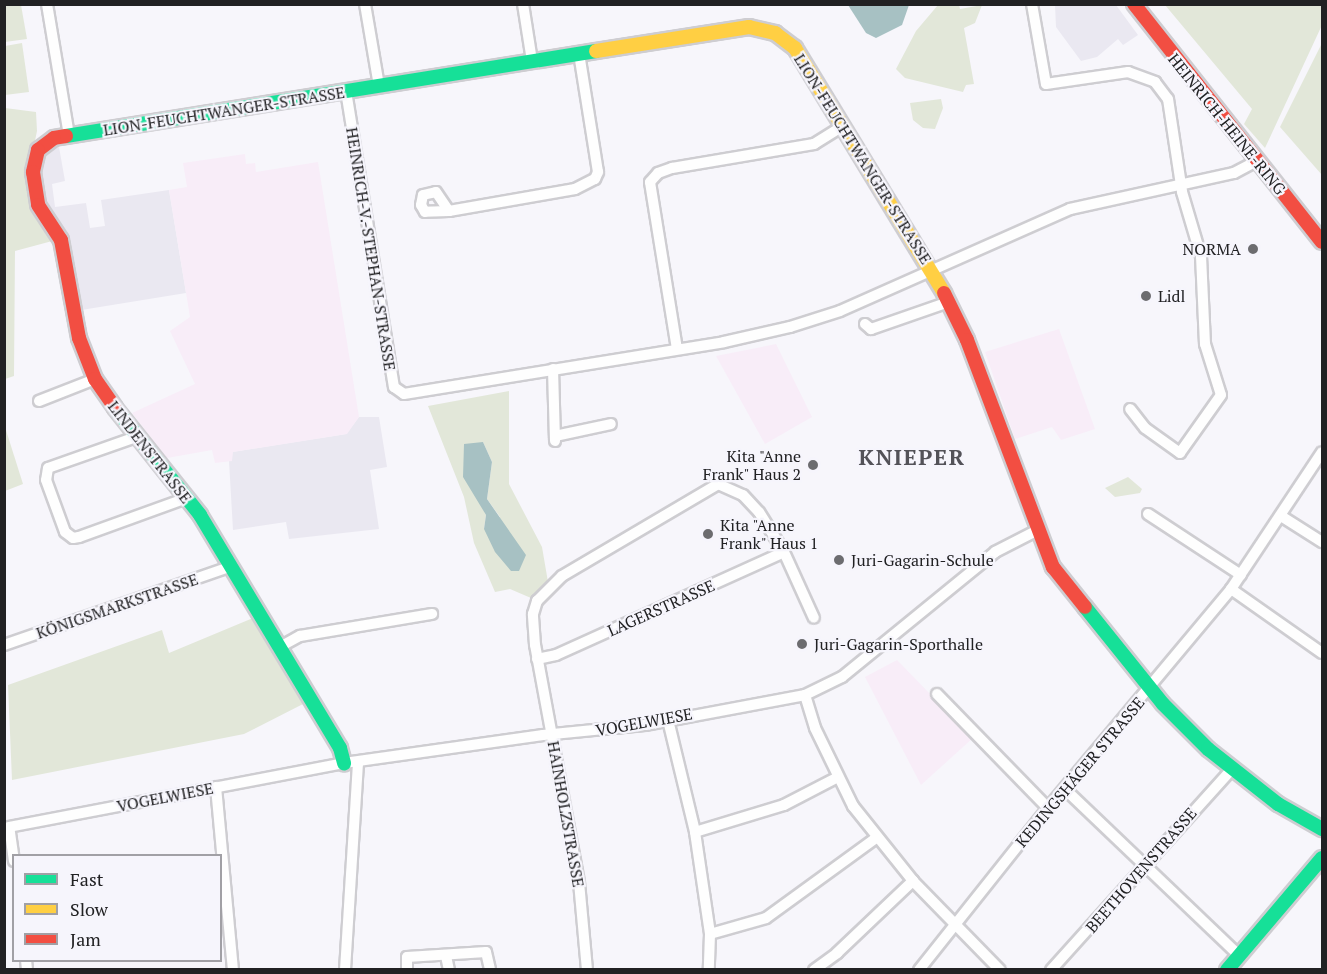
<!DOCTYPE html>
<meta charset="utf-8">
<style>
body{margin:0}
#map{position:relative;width:1327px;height:974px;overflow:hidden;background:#f7f6fb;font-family:"PT Serif",serif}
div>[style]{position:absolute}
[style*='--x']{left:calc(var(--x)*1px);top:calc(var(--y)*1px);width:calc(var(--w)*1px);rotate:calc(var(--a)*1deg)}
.built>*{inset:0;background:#eae8f1}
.industrial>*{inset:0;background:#f8edf8}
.green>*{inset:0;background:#e2e7d9}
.water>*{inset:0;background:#a7c1c3}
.roads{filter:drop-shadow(2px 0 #cecdd1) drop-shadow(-2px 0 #cecdd1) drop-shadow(0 2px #cecdd1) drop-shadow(0 -2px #cecdd1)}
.street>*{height:10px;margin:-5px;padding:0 5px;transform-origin:5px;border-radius:5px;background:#fefefe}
.fast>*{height:14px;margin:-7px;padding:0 7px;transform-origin:7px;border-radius:7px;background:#16e098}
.slow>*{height:14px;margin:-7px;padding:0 7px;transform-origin:7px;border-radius:7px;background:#ffcf43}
.jam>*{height:14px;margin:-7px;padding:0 7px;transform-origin:7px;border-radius:7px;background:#f24e42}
.dots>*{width:16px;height:16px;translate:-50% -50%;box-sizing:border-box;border:3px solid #f6f5fc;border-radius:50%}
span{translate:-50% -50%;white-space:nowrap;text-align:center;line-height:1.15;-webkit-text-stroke:4.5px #f6f5fc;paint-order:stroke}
.street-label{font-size:16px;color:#212123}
.poi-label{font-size:16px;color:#212123}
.right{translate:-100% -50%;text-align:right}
.left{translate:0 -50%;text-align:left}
.district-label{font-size:22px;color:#535258;font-weight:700;letter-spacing:1.5px}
.frame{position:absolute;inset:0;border:6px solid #212123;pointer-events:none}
.legend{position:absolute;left:12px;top:854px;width:210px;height:108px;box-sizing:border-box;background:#f6f5fc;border:2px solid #a1a0a5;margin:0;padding:8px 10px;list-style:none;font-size:18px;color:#212123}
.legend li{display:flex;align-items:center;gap:12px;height:30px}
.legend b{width:30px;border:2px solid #a1a0a5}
</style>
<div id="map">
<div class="built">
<i style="clip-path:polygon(1055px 5px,1116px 5px,1138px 35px,1123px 45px,1118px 39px,1097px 57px,1081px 61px,1056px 27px)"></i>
<i style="clip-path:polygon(59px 147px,65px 181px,52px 184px,55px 207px,86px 203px,90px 228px,105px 226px,101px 200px,169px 190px,186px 293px,69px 312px,55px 237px,39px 220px,32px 203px,33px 152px)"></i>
<i style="clip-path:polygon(359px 417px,379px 417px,387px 467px,370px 470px,379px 529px,289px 539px,286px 522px,233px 530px,229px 461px,232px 452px,346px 434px)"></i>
</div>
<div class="industrial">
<i style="clip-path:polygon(245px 154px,246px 164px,255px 163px,256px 172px,318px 162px,359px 417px,347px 434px,233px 452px,232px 461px,215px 463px,212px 450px,167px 458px,132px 413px,195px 384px,170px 331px,190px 317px,169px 190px,187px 187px,183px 163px)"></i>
<i style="clip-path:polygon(1059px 329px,1095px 429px,1061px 440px,1052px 427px,1015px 439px,985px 352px)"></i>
<i style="clip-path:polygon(776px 344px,812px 417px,765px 444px,716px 356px)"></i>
<i style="clip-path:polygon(897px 660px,973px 738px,921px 785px,865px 677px)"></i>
</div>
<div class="green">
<i style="clip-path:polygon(4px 5px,21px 5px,27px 39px,5px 42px)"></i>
<i style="clip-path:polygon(938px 5px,959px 5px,960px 9px,982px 5px,975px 23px,964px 28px,974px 84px,966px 85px,963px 92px,905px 78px,896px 69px,916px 31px)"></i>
<i style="clip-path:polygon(1165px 5px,1322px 5px,1322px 25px,1265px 148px,1244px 124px,1252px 109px)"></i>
<i style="clip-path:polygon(22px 43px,29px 92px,5px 95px,5px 46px)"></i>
<i style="clip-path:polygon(1322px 43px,1322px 175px,1280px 127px)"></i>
<i style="clip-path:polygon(941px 99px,943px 108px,935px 129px,923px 128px,913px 120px,910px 103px)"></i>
<i style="clip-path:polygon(5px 108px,36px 112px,37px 131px,29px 170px,32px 203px,39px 220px,56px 240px,15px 251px,14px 376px,5px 379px)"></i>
<i style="clip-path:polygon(evenodd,509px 391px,509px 484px,542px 547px,548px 582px,531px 598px,510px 589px,495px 592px,474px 543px,464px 497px,428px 406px,509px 391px,483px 442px,492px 462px,487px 499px,500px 517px,484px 529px,486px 515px,478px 499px,483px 442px)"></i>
<i style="clip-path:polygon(5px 427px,23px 484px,5px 491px,4px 491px)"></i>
<i style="clip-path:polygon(1128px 477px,1142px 489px,1140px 493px,1115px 497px,1105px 488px)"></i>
<i style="clip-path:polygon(253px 618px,305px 703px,244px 734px,12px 780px,8px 685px,162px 630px,169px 653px)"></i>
</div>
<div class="water">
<i style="clip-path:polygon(848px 5px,909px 5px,902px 25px,876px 38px,866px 33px)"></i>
<i style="clip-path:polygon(483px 442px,492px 462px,487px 499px,526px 555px,519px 571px,511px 571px,495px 552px,484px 529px,486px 515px,463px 477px,464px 444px)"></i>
</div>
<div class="roads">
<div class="street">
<i style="--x:47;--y:4;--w:134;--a:80.5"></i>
<i style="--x:365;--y:4;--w:83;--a:80.3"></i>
<i style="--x:523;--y:4;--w:58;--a:81"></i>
<i style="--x:1032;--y:4;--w:81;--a:80.1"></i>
<i style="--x:1046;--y:84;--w:83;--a:-8.3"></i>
<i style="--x:1128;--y:72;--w:29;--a:20"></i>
<i style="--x:1155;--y:82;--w:21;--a:53"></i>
<i style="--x:1168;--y:99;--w:94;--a:81.4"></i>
<i style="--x:1182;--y:192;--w:67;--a:73.5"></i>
<i style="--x:1201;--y:256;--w:88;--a:87.4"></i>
<i style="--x:1205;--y:344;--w:53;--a:72.6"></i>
<i style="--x:1221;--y:395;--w:71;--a:125.3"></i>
<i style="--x:1180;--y:453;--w:43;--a:-144.5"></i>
<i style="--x:1145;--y:428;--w:24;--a:-128"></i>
<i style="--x:346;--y:91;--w:300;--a:80.8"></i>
<i style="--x:394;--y:387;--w:12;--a:35"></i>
<i style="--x:404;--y:394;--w:324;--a:-9.2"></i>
<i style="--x:724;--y:342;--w:68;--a:-12.8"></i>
<i style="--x:790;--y:327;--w:52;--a:-17.7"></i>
<i style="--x:840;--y:311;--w:252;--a:-23.9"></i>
<i style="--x:1070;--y:209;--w:168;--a:-12.4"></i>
<i style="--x:1234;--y:173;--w:26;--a:-28"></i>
<i style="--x:449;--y:211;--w:24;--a:178"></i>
<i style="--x:425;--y:212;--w:8;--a:-120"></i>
<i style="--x:421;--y:205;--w:10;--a:-79"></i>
<i style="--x:423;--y:195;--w:13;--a:-13"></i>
<i style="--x:436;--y:192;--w:23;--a:56"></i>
<i style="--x:449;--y:211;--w:128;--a:-9.9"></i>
<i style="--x:575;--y:189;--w:22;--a:-27"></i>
<i style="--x:595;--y:179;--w:8;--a:-67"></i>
<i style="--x:598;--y:172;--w:120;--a:-99.1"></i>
<i style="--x:865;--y:324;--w:8;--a:40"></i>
<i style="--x:871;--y:329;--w:83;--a:-19.1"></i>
<i style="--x:677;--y:349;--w:169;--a:-99.2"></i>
<i style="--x:650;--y:182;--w:12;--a:-48"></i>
<i style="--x:658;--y:173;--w:15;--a:-20"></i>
<i style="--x:672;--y:168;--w:144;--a:-9.6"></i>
<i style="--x:814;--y:144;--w:34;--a:-32"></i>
<i style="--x:553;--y:369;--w:72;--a:88.4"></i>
<i style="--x:39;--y:401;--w:60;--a:-21.4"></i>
<i style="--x:555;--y:436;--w:57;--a:-12.1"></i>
<i style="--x:136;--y:437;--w:93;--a:160.6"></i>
<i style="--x:48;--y:468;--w:12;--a:99"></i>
<i style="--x:46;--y:480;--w:55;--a:69.9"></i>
<i style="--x:65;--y:532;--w:10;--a:37"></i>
<i style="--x:73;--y:538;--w:6;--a:-9"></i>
<i style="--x:79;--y:537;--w:115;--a:-19.9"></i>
<i style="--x:1148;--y:514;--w:111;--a:33.3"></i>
<i style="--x:1281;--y:516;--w:49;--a:32.4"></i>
<i style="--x:1231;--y:589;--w:111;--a:35.1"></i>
<i style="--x:4;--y:645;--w:238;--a:-19.1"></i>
<i style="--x:278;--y:648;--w:25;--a:-29"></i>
<i style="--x:300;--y:636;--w:134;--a:-9.5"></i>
<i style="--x:537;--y:659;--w:19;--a:-12"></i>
<i style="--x:556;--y:655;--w:250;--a:-24.3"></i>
<i style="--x:937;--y:694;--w:159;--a:45.8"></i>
<i style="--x:805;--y:695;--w:34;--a:73"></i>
<i style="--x:815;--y:728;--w:87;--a:64"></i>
<i style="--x:853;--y:806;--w:96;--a:51.3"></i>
<i style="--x:913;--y:881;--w:124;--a:45.7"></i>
<i style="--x:668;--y:720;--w:115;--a:76.4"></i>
<i style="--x:695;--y:832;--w:103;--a:81.6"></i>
<i style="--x:710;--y:934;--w:36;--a:92"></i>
<i style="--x:216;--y:787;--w:184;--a:84.7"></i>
<i style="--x:1065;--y:789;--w:240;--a:43.7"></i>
<i style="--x:695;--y:832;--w:93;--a:-16.9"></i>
<i style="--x:784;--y:805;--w:59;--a:-27.4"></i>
<i style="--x:14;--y:861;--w:34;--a:-98"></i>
<i style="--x:9;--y:827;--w:341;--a:-10.8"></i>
<i style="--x:344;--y:763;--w:201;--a:-8"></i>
<i style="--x:543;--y:735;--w:102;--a:-5.6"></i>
<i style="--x:645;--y:725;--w:163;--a:-10.6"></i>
<i style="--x:805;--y:695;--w:41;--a:-25.9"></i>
<i style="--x:842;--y:677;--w:198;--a:-39.2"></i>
<i style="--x:995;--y:552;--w:46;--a:-27.1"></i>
<i style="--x:710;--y:934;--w:58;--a:-15.9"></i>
<i style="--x:766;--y:918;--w:136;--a:-36"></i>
<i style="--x:446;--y:956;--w:14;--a:78"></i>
<i style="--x:26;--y:960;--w:10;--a:84"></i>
<i style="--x:345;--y:970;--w:208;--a:-86.4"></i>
<i style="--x:407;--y:970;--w:13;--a:-90"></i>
<i style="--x:407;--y:957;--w:79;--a:-3.6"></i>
<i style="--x:486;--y:952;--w:18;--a:77"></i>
<i style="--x:587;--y:970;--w:88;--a:-95.2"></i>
<i style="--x:579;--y:882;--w:241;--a:-100.5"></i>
<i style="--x:535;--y:645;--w:31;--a:-94"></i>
<i style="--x:533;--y:614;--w:14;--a:-73"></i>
<i style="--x:537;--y:601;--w:35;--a:-45"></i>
<i style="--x:562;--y:576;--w:181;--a:-30.5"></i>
<i style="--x:718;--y:484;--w:27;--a:24"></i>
<i style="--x:743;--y:495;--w:23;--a:47"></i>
<i style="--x:759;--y:512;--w:47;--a:58"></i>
<i style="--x:784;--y:552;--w:72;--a:65.6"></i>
<i style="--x:814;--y:970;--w:29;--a:-36"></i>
<i style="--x:837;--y:953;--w:105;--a:-43.5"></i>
<i style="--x:919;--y:970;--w:207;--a:-51.5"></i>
<i style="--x:1048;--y:808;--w:285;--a:-50.1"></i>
<i style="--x:1231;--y:589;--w:164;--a:-56.4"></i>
<i style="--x:1051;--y:970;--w:269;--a:-48"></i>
</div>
<div class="fast">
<i style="--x:66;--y:136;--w:537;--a:-9.11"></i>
<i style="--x:115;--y:408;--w:137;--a:51.5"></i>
<i style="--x:200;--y:515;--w:272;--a:59"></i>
<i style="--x:340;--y:748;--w:16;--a:75"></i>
<i style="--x:1085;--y:607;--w:124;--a:51.2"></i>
<i style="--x:1163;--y:704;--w:64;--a:45"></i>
<i style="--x:1208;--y:749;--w:89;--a:38.2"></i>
<i style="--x:1278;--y:804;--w:51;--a:29.6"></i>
<i style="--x:1227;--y:970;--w:147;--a:-49.7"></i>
</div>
<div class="slow">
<i style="--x:596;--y:51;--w:155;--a:-8.9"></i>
<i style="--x:749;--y:27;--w:27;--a:13"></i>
<i style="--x:775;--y:33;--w:25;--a:37"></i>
<i style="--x:795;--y:48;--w:287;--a:58.7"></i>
</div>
<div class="jam">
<i style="--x:1134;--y:4;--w:303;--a:51.7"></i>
<i style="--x:66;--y:136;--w:12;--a:171"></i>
<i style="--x:54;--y:138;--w:20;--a:143"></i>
<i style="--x:38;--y:150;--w:23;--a:103"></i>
<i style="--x:33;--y:172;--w:33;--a:81"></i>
<i style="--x:38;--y:205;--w:42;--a:56.7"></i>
<i style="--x:61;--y:240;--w:100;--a:79.6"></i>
<i style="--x:79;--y:338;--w:44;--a:68.7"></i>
<i style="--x:95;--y:379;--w:35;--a:55"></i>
<i style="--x:944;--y:293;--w:52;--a:63.9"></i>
<i style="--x:967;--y:340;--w:243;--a:69.3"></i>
<i style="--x:1053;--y:567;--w:51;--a:51.3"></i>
</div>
</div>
<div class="dots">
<i style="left:1253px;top:249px;background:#6c6c6f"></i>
<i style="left:1146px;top:296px;background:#6c6c6f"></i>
<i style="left:813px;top:465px;background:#6c6c6f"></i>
<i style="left:708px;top:534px;background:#6c6c6f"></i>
<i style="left:839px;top:560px;background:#6c6c6f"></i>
<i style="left:802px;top:644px;background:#6c6c6f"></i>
</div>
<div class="street-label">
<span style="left:224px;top:111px;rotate:-9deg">LION-FEUCHTWANGER-STRASSE</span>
<span style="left:1227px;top:124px;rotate:51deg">HEINRICH-HEINE-RING</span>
<span style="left:863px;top:159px;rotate:58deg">LION-FEUCHTWANGER-STRASSE</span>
<span style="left:371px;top:249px;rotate:81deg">HEINRICH-V.-STEPHAN-STRASSE</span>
<span style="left:150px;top:452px;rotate:52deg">LINDENSTRASSE</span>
<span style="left:117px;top:606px;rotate:-19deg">KÖNIGSMARKSTRASSE</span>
<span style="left:661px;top:608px;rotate:-24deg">LAGERSTRASSE</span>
<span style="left:644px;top:722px;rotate:-10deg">VOGELWIESE</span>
<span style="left:1080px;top:772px;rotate:-50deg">KEDINGSHÄGER STRASSE</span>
<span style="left:165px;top:797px;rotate:-11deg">VOGELWIESE</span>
<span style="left:566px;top:814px;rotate:80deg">HAINHOLZSTRASSE</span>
<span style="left:1141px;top:870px;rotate:-49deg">BEETHOVENSTRASSE</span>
</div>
<div class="poi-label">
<span class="right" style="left:1241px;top:249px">NORMA</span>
<span class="left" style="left:1158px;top:296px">Lidl</span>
<span class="right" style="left:801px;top:465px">Kita "Anne<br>Frank" Haus 2</span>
<span class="left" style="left:720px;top:534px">Kita "Anne<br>Frank" Haus 1</span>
<span class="left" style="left:851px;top:560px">Juri-Gagarin-Schule</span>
<span class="left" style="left:814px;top:644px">Juri-Gagarin-Sporthalle</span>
</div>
<div class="district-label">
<span style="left:912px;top:457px">KNIEPER</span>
</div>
<div class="frame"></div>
<ul class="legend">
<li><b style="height:8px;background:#16e098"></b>Fast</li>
<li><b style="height:8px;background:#ffcf43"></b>Slow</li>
<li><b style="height:8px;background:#f24e42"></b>Jam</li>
</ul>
</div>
